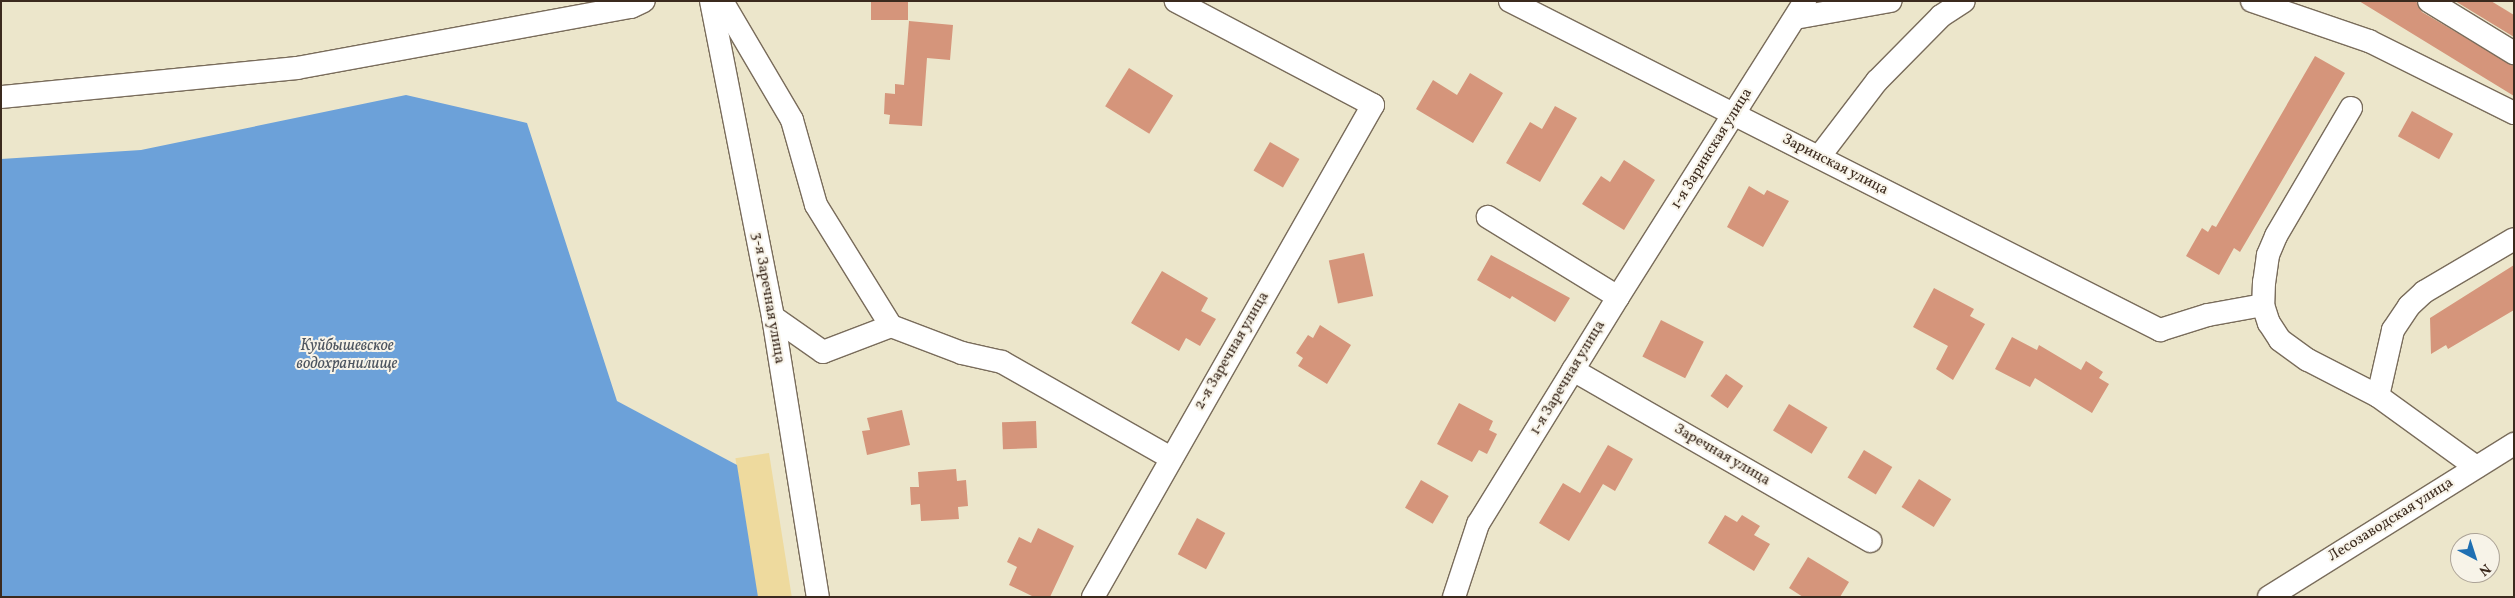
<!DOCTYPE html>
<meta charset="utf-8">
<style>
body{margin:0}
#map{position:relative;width:2515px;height:598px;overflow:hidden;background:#ece6cb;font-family:Vollkorn,serif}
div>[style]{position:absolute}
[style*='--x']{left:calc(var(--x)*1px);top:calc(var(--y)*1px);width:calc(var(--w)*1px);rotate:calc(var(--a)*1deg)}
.sand>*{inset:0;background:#eeda9e;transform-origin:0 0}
.water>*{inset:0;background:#6ca1d9}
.building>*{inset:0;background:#d5957b;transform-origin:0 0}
.roads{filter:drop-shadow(1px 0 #796c5b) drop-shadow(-1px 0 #796c5b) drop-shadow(0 1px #796c5b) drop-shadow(0 -1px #796c5b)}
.minor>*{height:22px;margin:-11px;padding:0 11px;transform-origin:11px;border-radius:11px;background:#fff}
span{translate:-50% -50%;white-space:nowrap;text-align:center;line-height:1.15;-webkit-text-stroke:4px #f7f3e8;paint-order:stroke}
.street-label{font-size:15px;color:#3b2a1e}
.water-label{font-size:16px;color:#4c545f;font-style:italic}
.frame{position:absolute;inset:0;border:2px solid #3b2a1e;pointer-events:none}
.north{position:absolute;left:2450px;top:533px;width:50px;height:50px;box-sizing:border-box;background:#f7f3e8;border:1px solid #aca397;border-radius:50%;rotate:140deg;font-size:14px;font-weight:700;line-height:20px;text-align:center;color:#3b2a1e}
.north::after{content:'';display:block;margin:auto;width:18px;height:22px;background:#1f6fb2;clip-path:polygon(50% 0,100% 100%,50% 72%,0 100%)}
</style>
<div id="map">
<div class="sand">
<i style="left:769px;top:453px;width:146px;height:34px;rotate:81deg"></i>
</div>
<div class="water">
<i style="clip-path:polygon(406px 95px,527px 123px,617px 401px,737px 465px,758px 597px,1px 597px,1px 159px,141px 150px)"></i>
</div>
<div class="building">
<i style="left:871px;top:1px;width:37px;height:19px"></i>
<i style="clip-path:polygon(2359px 1px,2416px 1px,2422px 12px,2514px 66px,2514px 96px)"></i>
<i style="clip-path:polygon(2455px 1px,2491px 1px,2514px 15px,2514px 37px)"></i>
<i style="clip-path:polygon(909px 21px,953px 25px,950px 60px,927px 58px,922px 126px,889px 124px,890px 115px,884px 114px,885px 93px,895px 94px,895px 84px,904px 85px)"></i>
<i style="clip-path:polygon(2315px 56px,2345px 73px,2240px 252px,2234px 248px,2219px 275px,2186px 256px,2202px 228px,2208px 232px,2212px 225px,2216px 227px)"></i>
<i style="left:1129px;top:68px;width:52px;height:45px;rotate:32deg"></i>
<i style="clip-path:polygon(1470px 73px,1503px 93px,1473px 143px,1416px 109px,1433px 80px,1457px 95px)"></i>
<i style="clip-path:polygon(1555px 106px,1577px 118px,1540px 182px,1506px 163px,1530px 122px,1542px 129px)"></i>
<i style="left:2412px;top:111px;width:47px;height:29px;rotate:29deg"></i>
<i style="left:1270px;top:142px;width:34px;height:33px;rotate:30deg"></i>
<i style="clip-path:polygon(1624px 160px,1655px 180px,1624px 230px,1582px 204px,1601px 176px,1610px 182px)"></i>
<i style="clip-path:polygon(1749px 186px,1764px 195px,1767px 190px,1789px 201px,1763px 247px,1727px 227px)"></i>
<i style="left:1364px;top:253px;width:44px;height:36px;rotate:78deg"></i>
<i style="clip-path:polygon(1491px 255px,1570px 298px,1555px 322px,1512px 296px,1510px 299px,1477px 280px)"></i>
<i style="clip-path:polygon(2514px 265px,2514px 310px,2448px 349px,2446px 345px,2431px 354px,2430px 318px)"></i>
<i style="clip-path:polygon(1162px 271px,1208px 298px,1201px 311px,1216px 319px,1200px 346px,1186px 338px,1179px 351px,1131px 323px)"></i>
<i style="clip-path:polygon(1934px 288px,1974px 309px,1970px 316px,1985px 324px,1953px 380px,1936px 369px,1948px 346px,1913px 327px)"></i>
<i style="left:1661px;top:320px;width:48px;height:41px;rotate:27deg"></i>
<i style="clip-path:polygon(1320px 325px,1351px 345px,1327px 384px,1298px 366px,1303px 358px,1296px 353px,1308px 335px,1313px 338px)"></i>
<i style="clip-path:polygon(2012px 337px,2037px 350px,2039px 345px,2081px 370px,2086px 361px,2103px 372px,2099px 378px,2109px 384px,2092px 413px,2035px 378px,2030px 387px,1995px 369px)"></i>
<i style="left:1726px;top:374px;width:21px;height:27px;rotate:35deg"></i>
<i style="clip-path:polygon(1459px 403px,1493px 421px,1489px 430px,1497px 434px,1487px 454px,1479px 450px,1472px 462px,1437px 444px)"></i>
<i style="left:1789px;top:404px;width:45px;height:31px;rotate:31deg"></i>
<i style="clip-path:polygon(902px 410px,910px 445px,867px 455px,862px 431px,870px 430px,867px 418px)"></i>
<i style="left:1036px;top:421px;width:27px;height:34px;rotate:88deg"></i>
<i style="clip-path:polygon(1608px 445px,1633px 459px,1615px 491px,1603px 484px,1569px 541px,1539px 523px,1563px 483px,1580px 493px)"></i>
<i style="left:1864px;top:450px;width:33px;height:32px;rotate:31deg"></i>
<i style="clip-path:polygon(956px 469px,957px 481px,966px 480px,968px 506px,958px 507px,959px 519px,921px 521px,920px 504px,911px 505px,910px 487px,919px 487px,918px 472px)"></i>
<i style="left:1919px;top:479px;width:38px;height:33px;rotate:32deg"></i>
<i style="left:1421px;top:480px;width:32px;height:32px;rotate:30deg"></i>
<i style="clip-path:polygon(1725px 515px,1737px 522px,1742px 515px,1760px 526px,1754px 535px,1770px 544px,1754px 571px,1708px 543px)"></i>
<i style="left:1197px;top:518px;width:32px;height:41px;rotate:28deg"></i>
<i style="clip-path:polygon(1038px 528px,1074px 546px,1050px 597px,1034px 597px,1009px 585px,1017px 567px,1007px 562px,1019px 537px,1031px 543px)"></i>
<i style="clip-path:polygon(1808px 557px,1849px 582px,1840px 597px,1803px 597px,1789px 588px)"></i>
</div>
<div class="roads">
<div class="minor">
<i style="--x:711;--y:1;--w:322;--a:78.9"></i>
<i style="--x:773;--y:317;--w:284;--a:80.9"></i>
<i style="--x:722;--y:1;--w:138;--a:59.5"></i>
<i style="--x:792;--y:120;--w:88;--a:74.2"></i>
<i style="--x:816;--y:205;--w:142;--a:58.2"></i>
<i style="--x:1510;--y:1;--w:729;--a:26.85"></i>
<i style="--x:2160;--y:330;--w:50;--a:-17.4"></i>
<i style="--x:2208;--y:315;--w:56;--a:-10.3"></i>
<i style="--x:2252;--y:1;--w:124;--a:18.9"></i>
<i style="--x:2369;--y:41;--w:162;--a:26.4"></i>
<i style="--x:2429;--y:1;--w:100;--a:31.5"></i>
<i style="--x:1795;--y:18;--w:97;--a:-10.1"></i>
<i style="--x:1;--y:97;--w:297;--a:-5.6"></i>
<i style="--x:297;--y:68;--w:340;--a:-10.4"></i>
<i style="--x:631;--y:7;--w:14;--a:-25"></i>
<i style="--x:2351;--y:108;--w:148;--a:120.4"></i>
<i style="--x:2276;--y:236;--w:21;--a:113"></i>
<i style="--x:2268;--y:255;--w:27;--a:98"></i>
<i style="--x:2264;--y:282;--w:23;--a:92"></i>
<i style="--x:2263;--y:305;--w:19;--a:72"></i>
<i style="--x:2269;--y:323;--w:20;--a:57"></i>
<i style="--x:2280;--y:340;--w:34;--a:36"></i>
<i style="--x:2308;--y:360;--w:79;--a:27.2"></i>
<i style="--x:1819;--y:157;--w:96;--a:-52.7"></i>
<i style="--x:1877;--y:81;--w:91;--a:-45.4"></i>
<i style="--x:1941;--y:16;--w:27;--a:-33"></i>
<i style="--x:1618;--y:297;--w:350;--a:-57.7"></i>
<i style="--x:773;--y:317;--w:61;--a:35"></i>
<i style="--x:823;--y:352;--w:73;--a:-20.9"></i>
<i style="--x:891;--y:326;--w:76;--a:20.8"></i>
<i style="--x:962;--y:353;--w:41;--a:12.7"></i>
<i style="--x:1002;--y:362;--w:194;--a:29.6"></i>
<i style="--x:1573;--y:370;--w:343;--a:29.9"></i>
<i style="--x:2476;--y:467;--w:121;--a:-144.1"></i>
<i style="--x:2378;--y:396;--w:68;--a:-77.2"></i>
<i style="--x:2393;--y:330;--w:29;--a:-56"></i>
<i style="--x:2409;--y:306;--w:21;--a:-43"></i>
<i style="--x:2424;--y:292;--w:104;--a:-30.5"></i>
<i style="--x:1093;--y:597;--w:566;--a:-60.36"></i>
<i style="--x:1373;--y:105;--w:223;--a:-152.2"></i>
<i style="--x:1454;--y:597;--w:77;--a:-71.8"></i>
<i style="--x:1478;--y:524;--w:267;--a:-58.3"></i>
<i style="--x:1618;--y:297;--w:153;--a:-148.4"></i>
<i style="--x:2269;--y:597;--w:289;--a:-32"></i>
</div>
</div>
<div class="street-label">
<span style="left:1712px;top:149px;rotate:-58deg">1-я Заринская улица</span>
<span style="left:1835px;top:165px;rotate:27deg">Заринская улица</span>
<span style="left:768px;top:298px;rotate:80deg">3-я Заречная улица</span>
<span style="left:1232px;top:351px;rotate:-60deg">2-я Заречная улица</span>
<span style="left:1568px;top:378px;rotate:-59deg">1-я Заречная улица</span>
<span style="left:1722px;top:455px;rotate:30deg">Заречная улица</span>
<span style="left:2391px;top:520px;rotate:-32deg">Лесозаводская улица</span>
</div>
<div class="water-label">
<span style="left:347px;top:355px">Куйбышевское<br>водохранилище</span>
</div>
<div class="frame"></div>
<div class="north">N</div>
</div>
